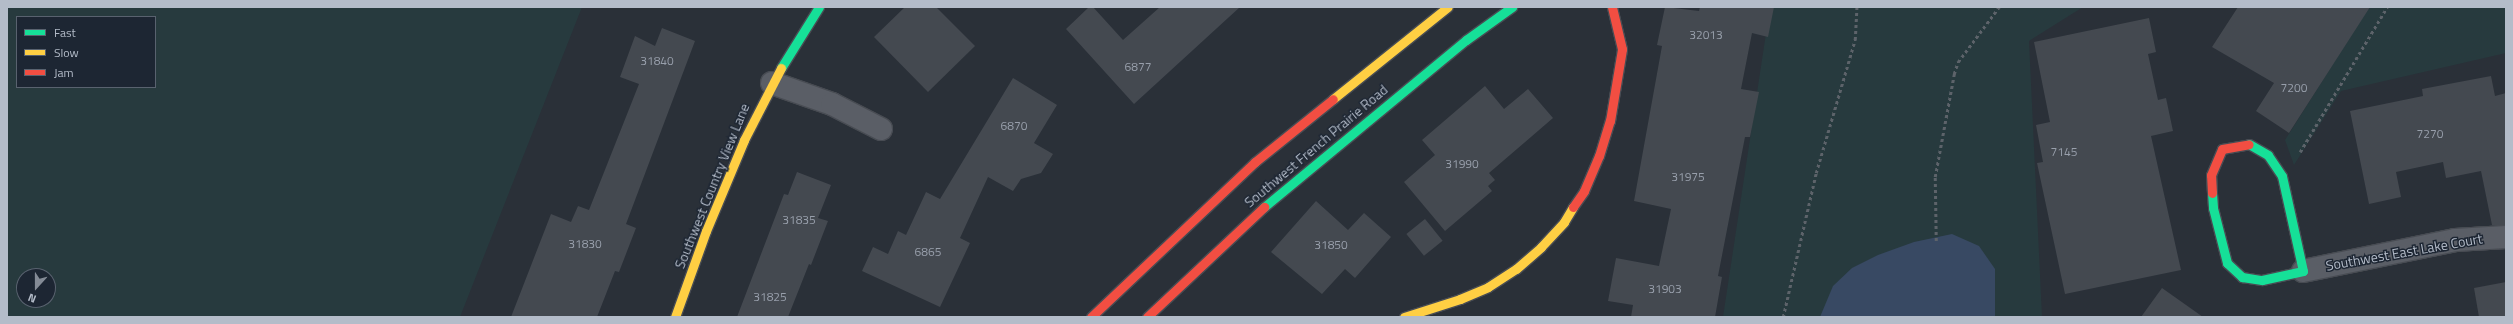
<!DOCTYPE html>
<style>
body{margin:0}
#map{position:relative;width:2513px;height:324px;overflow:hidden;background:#2a3038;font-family:"Titillium Web",sans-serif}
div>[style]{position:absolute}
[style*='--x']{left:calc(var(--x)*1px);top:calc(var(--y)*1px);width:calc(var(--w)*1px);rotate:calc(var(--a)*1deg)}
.green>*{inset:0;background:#273a3e}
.water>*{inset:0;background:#384963}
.building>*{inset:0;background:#444950;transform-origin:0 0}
.path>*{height:2.5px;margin-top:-1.25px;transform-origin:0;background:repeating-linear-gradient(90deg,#5d636a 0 3px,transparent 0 6px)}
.roads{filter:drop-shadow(1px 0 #484c53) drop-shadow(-1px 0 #484c53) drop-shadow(0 1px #484c53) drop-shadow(0 -1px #484c53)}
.street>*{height:22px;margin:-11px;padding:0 11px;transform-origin:11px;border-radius:11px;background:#5a5e66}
.fast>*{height:9px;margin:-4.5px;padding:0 4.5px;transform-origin:4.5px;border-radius:4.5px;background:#16e098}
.slow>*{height:9px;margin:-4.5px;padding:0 4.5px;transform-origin:4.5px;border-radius:4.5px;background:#ffcf43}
.jam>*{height:9px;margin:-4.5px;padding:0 4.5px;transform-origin:4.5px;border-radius:4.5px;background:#f24e42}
span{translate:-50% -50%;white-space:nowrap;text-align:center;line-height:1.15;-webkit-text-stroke:3px #1d2633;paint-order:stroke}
.number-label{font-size:12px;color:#989fab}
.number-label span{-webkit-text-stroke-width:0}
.street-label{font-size:14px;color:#b4bcc9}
.frame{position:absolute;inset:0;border:8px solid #b4bcc9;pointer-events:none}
.legend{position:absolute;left:16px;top:16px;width:140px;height:72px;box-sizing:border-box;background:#1d2633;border:1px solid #59626f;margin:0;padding:5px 7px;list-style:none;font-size:12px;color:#b4bcc9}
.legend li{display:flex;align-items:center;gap:8px;height:20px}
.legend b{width:20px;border:1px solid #59626f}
.north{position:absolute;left:16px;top:268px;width:40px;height:40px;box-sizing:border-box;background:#1d2633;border:1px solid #59626f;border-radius:50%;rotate:201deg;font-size:11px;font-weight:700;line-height:16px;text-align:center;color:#b4bcc9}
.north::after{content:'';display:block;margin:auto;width:14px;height:18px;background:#848b96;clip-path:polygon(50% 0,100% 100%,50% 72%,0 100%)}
</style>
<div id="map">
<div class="green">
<i style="clip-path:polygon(evenodd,7px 7px,582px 7px,460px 317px,7px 317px,7px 7px,17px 17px,155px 17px,155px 87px,17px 87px,17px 17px,7px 7px,24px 276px,48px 276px,48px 300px,24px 300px,24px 276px)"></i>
<i style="clip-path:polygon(1770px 7px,2083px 7px,2029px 41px,2042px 317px,1723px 317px)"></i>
<i style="clip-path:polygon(2369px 7px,2506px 7px,2506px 53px,2341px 91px,2294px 165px,2285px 140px)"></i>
</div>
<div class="water">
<i style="clip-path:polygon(1952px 234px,1979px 246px,1995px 269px,1995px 317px,1820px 317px,1833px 286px,1852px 268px,1878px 255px,1914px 242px)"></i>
</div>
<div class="building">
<i style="clip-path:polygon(905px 7px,936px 7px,975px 46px,928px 92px,874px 37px)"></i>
<i style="clip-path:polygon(1089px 7px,1093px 7px,1123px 40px,1160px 7px,1240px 7px,1134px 104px,1066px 29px)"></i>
<i style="clip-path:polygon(1665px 7px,1699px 11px,1700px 7px,1774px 7px,1768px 37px,1752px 33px,1741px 89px,1759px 92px,1750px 137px,1745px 137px,1718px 276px,1722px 277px,1715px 317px,1631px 317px,1633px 305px,1608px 301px,1616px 258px,1659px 266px,1671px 209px,1634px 201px,1662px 46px,1657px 45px)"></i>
<i style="clip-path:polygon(2238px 7px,2370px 7px,2289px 133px,2256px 111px,2274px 83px,2212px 47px)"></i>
<i style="clip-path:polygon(2149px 18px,2156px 52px,2148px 54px,2158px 100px,2166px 98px,2173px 131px,2151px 136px,2181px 270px,2065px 294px,2037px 163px,2043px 162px,2036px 125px,2050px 122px,2034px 42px)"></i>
<i style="clip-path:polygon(662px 28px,695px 41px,626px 224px,636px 228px,619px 272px,615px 271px,597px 317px,511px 317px,551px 214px,571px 222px,578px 206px,589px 210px,639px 84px,620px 77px,635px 36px,655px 46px)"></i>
<i style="clip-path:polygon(2491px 76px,2495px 96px,2506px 93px,2506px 225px,2492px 225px,2481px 171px,2446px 178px,2443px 162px,2396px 172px,2401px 197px,2369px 204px,2350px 111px,2423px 96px,2422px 89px)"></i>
<i style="clip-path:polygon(1013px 78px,1057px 105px,1034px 143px,1053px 154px,1041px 173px,1021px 179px,1013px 191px,988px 177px,960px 238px,970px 243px,940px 307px,862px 271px,873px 247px,888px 254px,898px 231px,906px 235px,926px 192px,940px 199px)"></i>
<i style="clip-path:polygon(1485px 86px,1504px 109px,1528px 89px,1553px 118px,1489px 173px,1495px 180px,1488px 186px,1492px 191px,1445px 231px,1404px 182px,1435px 155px,1422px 140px)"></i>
<i style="clip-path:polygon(797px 172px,831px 185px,818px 218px,828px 221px,811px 265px,809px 264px,788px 317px,737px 317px,784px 194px,788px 195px)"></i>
<i style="clip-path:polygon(1316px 201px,1348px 230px,1364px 213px,1391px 237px,1355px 278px,1345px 269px,1322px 294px,1271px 252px)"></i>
<i style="left:1425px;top:219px;width:28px;height:24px;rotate:51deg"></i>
<i style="clip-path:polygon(2506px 282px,2506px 317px,2479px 317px,2474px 288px)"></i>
<i style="clip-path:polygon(2162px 288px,2203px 317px,2141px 317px)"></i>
</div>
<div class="path">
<i style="--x:2300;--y:152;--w:169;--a:-59"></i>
<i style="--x:1936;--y:241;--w:64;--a:-90.9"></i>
<i style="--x:1935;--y:177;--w:105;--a:-79.5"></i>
<i style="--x:1954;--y:74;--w:13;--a:-72"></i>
<i style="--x:1958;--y:62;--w:69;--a:-53.3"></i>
<i style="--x:1783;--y:317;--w:148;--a:-77.1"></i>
<i style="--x:1816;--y:173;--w:139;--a:-73.7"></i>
<i style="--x:1855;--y:40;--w:33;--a:-87"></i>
</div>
<div class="roads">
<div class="street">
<i style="--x:772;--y:83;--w:64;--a:19.3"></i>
<i style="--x:832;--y:104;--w:55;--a:27"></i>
<i style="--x:2303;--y:271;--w:155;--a:-11.5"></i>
<i style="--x:2455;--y:240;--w:51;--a:-3.4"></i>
</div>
<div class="fast">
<i style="--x:781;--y:68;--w:72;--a:-58.1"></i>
<i style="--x:2212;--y:193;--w:15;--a:86"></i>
<i style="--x:2213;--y:208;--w:57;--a:75.7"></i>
<i style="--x:2227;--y:263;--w:21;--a:43"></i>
<i style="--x:2242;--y:277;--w:20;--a:9"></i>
<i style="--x:2262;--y:280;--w:42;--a:-12.4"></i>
<i style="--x:2303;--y:271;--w:97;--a:-102.5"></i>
<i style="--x:2282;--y:176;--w:25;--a:-124"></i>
<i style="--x:2268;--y:155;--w:22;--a:-150"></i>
<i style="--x:1264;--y:207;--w:262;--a:-39.6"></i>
<i style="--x:1466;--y:40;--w:57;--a:-35.7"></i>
</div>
<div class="slow">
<i style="--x:1333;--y:99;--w:147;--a:-38.7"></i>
<i style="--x:675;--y:317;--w:91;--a:-70.2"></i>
<i style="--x:706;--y:231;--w:99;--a:-67.3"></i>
<i style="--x:744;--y:140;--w:81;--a:-62.8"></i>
<i style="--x:1404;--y:317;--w:59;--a:-17.8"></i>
<i style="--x:1460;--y:299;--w:30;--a:-23"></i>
<i style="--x:1488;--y:287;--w:33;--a:-33"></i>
<i style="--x:1516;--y:269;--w:33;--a:-41"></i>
<i style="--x:1541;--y:247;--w:34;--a:-47"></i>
<i style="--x:1564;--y:222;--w:17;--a:-59"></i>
</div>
<div class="jam">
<i style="--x:2212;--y:193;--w:18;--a:-93"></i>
<i style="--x:2211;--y:175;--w:28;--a:-67"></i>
<i style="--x:2222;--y:149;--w:27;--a:-10"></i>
<i style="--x:1573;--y:207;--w:19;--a:-55"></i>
<i style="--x:1584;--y:191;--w:38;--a:-67"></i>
<i style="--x:1599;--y:156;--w:37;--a:-73"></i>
<i style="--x:1610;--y:121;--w:73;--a:-80.5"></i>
<i style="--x:1622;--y:49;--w:43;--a:-103.4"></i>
<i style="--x:1091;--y:317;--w:226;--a:-43.4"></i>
<i style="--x:1255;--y:162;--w:100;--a:-38.9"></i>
<i style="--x:1147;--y:317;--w:161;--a:-43.2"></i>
</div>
</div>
<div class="number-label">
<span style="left:1706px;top:35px">32013</span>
<span style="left:657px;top:61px">31840</span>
<span style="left:1138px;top:67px">6877</span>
<span style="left:2294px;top:88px">7200</span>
<span style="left:1014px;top:126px">6870</span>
<span style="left:2430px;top:134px">7270</span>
<span style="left:2064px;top:152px">7145</span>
<span style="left:1462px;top:164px">31990</span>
<span style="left:1688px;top:177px">31975</span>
<span style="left:799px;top:220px">31835</span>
<span style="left:585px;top:244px">31830</span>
<span style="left:1331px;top:245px">31850</span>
<span style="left:928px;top:252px">6865</span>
<span style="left:1665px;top:289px">31903</span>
<span style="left:770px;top:297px">31825</span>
</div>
<div class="street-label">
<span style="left:1316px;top:146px;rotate:-40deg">Southwest French Prairie Road</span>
<span style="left:712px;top:186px;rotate:-68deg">Southwest Country View Lane</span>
<span style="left:2404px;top:252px;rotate:-10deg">Southwest East Lake Court</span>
</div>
<div class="frame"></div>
<ul class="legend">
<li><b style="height:5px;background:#16e098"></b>Fast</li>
<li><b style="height:5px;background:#ffcf43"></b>Slow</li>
<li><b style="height:5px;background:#f24e42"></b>Jam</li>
</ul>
<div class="north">N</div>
</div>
